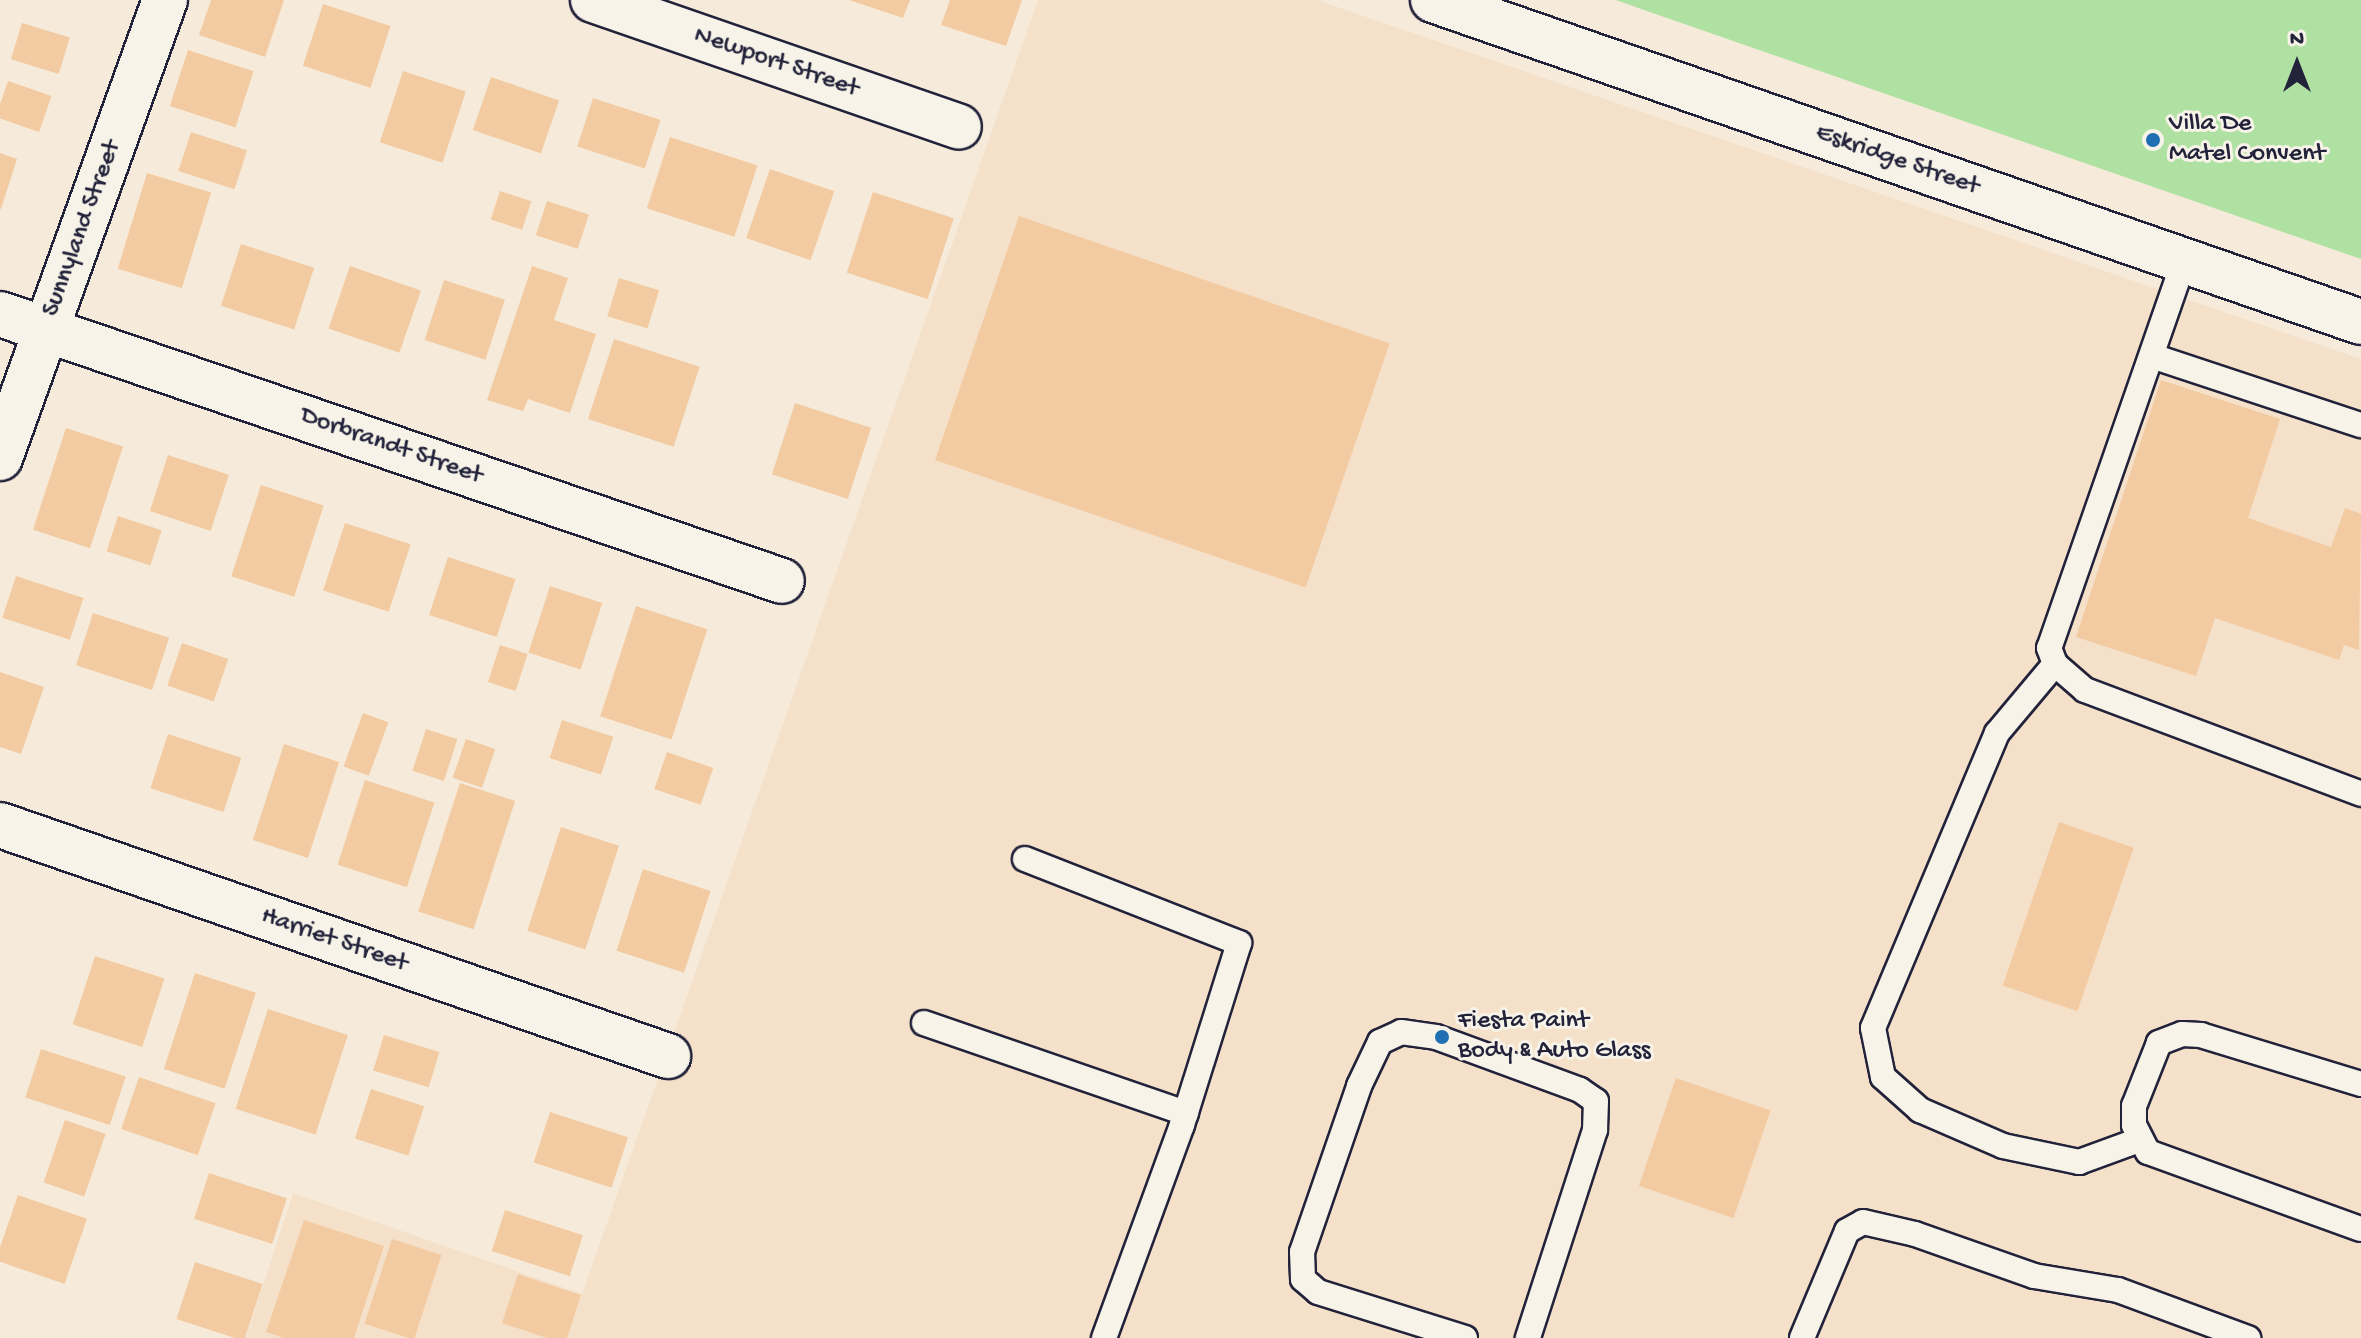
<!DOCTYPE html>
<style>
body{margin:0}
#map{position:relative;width:2361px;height:1338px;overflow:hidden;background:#f6ebda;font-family:"Gochi Hand",sans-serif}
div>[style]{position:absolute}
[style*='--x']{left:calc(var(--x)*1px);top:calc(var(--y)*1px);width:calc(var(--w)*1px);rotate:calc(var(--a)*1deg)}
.built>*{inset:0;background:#f5e1c9}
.green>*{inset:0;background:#afe1a2}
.building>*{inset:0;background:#f3cba2;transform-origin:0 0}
.roads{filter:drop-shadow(2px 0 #22223b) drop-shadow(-2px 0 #22223b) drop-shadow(0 2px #22223b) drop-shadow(0 -2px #22223b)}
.service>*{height:24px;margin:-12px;padding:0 12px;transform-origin:12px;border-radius:12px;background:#f7f3e8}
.minor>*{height:44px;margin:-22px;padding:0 22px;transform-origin:22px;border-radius:22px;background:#f7f3e8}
.tertiary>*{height:44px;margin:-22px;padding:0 22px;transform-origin:22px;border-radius:22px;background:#f7f3e8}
.dots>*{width:22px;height:22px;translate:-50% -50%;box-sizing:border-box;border:4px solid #f7f3e8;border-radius:50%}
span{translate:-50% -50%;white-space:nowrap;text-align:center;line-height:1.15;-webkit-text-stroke:6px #f7f3e8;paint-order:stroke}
.street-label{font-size:26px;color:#22223b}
.poi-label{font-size:26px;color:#22223b}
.left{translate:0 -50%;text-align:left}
.north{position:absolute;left:2257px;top:24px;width:80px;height:80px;-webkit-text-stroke:6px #f7f3e8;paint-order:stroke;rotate:0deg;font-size:22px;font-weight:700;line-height:32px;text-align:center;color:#22223b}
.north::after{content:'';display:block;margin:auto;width:28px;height:36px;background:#22223b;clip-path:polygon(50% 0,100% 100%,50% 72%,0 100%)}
</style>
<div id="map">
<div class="built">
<i style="clip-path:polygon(1038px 0,1317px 0,2361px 359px,2361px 1338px,246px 1338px,293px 1193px,582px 1294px)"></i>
</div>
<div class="green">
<i style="clip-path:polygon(1616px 0,2361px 0,2361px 259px,1644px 10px)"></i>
</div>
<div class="building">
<i style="clip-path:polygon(211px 0,284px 0,265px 57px,199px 35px)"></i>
<i style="clip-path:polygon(849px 0,910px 0,903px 18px)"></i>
<i style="clip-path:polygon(950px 0,1022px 0,1006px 46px,941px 25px)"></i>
<i style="left:323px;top:4px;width:71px;height:65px;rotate:18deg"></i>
<i style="left:22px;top:23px;width:50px;height:38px;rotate:17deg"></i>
<i style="left:188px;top:50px;width:69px;height:59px;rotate:18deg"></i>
<i style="left:403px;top:71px;width:66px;height:75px;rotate:18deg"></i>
<i style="left:491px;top:77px;width:72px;height:56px;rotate:19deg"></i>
<i style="left:8px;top:81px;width:46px;height:38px;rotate:19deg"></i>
<i style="left:593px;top:98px;width:71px;height:51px;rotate:18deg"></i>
<i style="left:191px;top:132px;width:59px;height:41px;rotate:18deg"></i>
<i style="left:670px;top:137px;width:92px;height:75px;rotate:18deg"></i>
<i style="clip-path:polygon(0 153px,17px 159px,1px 209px,0 209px)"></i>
<i style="left:770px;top:169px;width:68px;height:73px;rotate:19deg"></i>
<i style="left:147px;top:173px;width:67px;height:100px;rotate:17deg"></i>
<i style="left:500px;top:191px;width:33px;height:30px;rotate:18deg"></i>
<i style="left:873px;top:192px;width:85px;height:85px;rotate:18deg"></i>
<i style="left:547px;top:201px;width:44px;height:36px;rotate:18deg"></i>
<i style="left:1019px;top:216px;width:392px;height:258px;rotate:19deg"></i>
<i style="left:241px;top:244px;width:77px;height:65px;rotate:18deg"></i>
<i style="left:350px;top:266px;width:75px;height:66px;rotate:19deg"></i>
<i style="clip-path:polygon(532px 266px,568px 278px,554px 320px,596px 334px,570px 413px,528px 399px,523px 411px,487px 400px)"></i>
<i style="left:619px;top:278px;width:42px;height:40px;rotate:17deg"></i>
<i style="left:444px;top:280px;width:64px;height:63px;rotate:18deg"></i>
<i style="left:614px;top:339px;width:90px;height:84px;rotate:18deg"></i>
<i style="clip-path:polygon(2161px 380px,2280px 419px,2248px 518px,2331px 547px,2345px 508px,2361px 514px,2359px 650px,2344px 645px,2339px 660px,2215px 618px,2196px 676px,2076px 637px)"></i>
<i style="left:795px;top:403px;width:80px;height:75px;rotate:18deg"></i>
<i style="left:66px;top:428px;width:60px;height:107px;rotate:18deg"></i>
<i style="left:168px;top:455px;width:64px;height:59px;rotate:18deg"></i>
<i style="left:261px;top:485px;width:66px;height:96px;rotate:18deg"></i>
<i style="left:118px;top:516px;width:46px;height:37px;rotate:18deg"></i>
<i style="left:345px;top:523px;width:69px;height:71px;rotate:18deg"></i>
<i style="left:448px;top:557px;width:71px;height:61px;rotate:18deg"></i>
<i style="left:16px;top:576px;width:71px;height:44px;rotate:18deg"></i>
<i style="left:550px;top:586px;width:55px;height:70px;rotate:18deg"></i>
<i style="left:636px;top:606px;width:75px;height:116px;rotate:18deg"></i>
<i style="left:93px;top:613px;width:80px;height:55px;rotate:18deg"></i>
<i style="left:182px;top:643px;width:49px;height:45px;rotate:19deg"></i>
<i style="left:500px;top:645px;width:29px;height:39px;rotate:18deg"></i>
<i style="clip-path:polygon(0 672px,44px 687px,21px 754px,0 747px)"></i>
<i style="left:363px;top:713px;width:27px;height:57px;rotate:20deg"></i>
<i style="left:562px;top:720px;width:54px;height:40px;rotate:18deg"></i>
<i style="left:426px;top:729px;width:33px;height:44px;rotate:18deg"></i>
<i style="left:168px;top:734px;width:77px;height:57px;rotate:18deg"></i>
<i style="left:466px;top:739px;width:31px;height:41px;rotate:19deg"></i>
<i style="left:284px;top:744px;width:58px;height:101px;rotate:18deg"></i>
<i style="left:667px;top:752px;width:49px;height:39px;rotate:19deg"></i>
<i style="left:365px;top:780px;width:73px;height:89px;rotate:18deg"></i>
<i style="left:460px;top:783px;width:58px;height:135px;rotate:18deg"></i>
<i style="left:2059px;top:822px;width:79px;height:173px;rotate:19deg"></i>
<i style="left:561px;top:827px;width:61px;height:109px;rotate:18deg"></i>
<i style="left:643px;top:869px;width:71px;height:86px;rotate:18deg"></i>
<i style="left:95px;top:956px;width:73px;height:72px;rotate:18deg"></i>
<i style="left:195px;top:973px;width:64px;height:101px;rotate:18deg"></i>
<i style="left:268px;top:1009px;width:84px;height:105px;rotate:18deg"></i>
<i style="left:384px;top:1035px;width:58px;height:37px;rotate:17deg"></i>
<i style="left:41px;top:1049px;width:89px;height:51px;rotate:18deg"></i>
<i style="left:139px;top:1077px;width:81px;height:55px;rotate:19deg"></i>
<i style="left:1676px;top:1078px;width:100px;height:114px;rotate:19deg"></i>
<i style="left:371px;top:1089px;width:56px;height:52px;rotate:18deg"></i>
<i style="left:550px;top:1112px;width:82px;height:53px;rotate:18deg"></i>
<i style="left:65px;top:1120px;width:43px;height:66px;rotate:19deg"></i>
<i style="left:209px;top:1173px;width:82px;height:48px;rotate:18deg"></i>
<i style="left:18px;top:1195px;width:73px;height:69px;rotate:19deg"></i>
<i style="left:505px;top:1210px;width:82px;height:43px;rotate:18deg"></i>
<i style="clip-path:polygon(304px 1220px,384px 1246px,354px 1338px,284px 1338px,266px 1332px)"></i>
<i style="left:392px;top:1239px;width:52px;height:89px;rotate:18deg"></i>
<i style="left:195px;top:1262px;width:71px;height:60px;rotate:18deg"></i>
<i style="clip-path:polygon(518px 1274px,581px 1295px,567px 1338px,547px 1338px,502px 1323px)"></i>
</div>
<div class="roads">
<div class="service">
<i style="--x:2184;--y:261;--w:410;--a:109.2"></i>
<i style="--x:2049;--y:648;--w:17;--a:69"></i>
<i style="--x:2055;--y:664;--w:40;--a:41"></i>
<i style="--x:2085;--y:690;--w:295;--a:20.6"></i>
<i style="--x:2152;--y:356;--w:220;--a:18.3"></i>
<i style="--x:2055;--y:664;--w:90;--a:130"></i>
<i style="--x:1997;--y:733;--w:320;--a:112.8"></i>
<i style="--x:1873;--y:1028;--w:50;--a:78.5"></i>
<i style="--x:1883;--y:1077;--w:50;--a:41.7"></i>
<i style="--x:1920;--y:1110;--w:90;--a:23.4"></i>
<i style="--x:2003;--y:1146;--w:78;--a:11.9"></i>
<i style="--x:2079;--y:1162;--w:64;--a:-20.1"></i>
<i style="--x:1025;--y:859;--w:230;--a:21.4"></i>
<i style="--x:1239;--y:943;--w:191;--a:107.4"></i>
<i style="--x:1182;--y:1125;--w:227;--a:110.1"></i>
<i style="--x:924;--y:1023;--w:277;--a:19"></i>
<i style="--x:2361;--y:1084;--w:167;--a:-163"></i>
<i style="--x:2201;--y:1035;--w:19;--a:-177"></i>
<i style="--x:2182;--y:1034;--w:25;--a:159"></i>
<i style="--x:2159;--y:1043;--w:68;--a:111.6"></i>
<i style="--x:2134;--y:1106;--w:19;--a:90"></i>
<i style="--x:2134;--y:1125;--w:30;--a:63"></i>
<i style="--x:2148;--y:1152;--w:226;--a:19.9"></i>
<i style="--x:1465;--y:1338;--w:154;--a:-162.6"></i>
<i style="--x:1318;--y:1292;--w:20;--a:-139"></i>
<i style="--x:1303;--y:1279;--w:27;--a:-92"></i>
<i style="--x:1302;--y:1252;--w:176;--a:-71"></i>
<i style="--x:1359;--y:1086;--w:49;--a:-64.5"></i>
<i style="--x:1380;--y:1042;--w:23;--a:-25"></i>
<i style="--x:1401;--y:1032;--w:35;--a:8"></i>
<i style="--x:1436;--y:1037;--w:153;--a:20.2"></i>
<i style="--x:1580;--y:1090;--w:19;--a:35"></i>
<i style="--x:1596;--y:1101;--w:29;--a:92"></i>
<i style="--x:1595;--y:1130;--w:219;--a:107.9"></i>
<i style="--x:1802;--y:1338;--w:116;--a:-67.2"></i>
<i style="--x:1847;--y:1231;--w:18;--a:-29"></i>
<i style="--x:1863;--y:1222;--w:53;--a:13"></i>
<i style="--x:1915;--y:1234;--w:126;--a:19.4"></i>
<i style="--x:2034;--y:1276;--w:85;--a:9.5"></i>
<i style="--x:2118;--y:1290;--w:139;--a:20.3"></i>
</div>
<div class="minor">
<i style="--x:593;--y:0;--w:387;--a:19.1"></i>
<i style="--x:0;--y:314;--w:826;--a:18.85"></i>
<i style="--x:0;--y:458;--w:487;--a:-70.2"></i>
<i style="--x:0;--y:825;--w:707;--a:19.08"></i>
</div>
<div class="tertiary">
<i style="--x:1433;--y:0;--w:982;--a:19.14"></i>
</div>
</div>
<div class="dots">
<i style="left:2153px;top:140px;background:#1f6fb2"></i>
<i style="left:1442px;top:1037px;background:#1f6fb2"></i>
</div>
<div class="street-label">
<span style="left:776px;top:63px;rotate:19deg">Newport Street</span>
<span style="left:1897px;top:161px;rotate:19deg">Eskridge Street</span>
<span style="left:83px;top:229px;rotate:-70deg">Sunnyland Street</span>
<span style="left:391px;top:447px;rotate:19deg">Dorbrandt Street</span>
<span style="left:334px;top:941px;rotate:19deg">Harriet Street</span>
</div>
<div class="poi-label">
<span class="left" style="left:2169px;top:140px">Villa De<br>Matel Convent</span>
<span class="left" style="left:1458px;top:1037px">Fiesta Paint<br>Body &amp; Auto Glass</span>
</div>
<div class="north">N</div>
</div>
